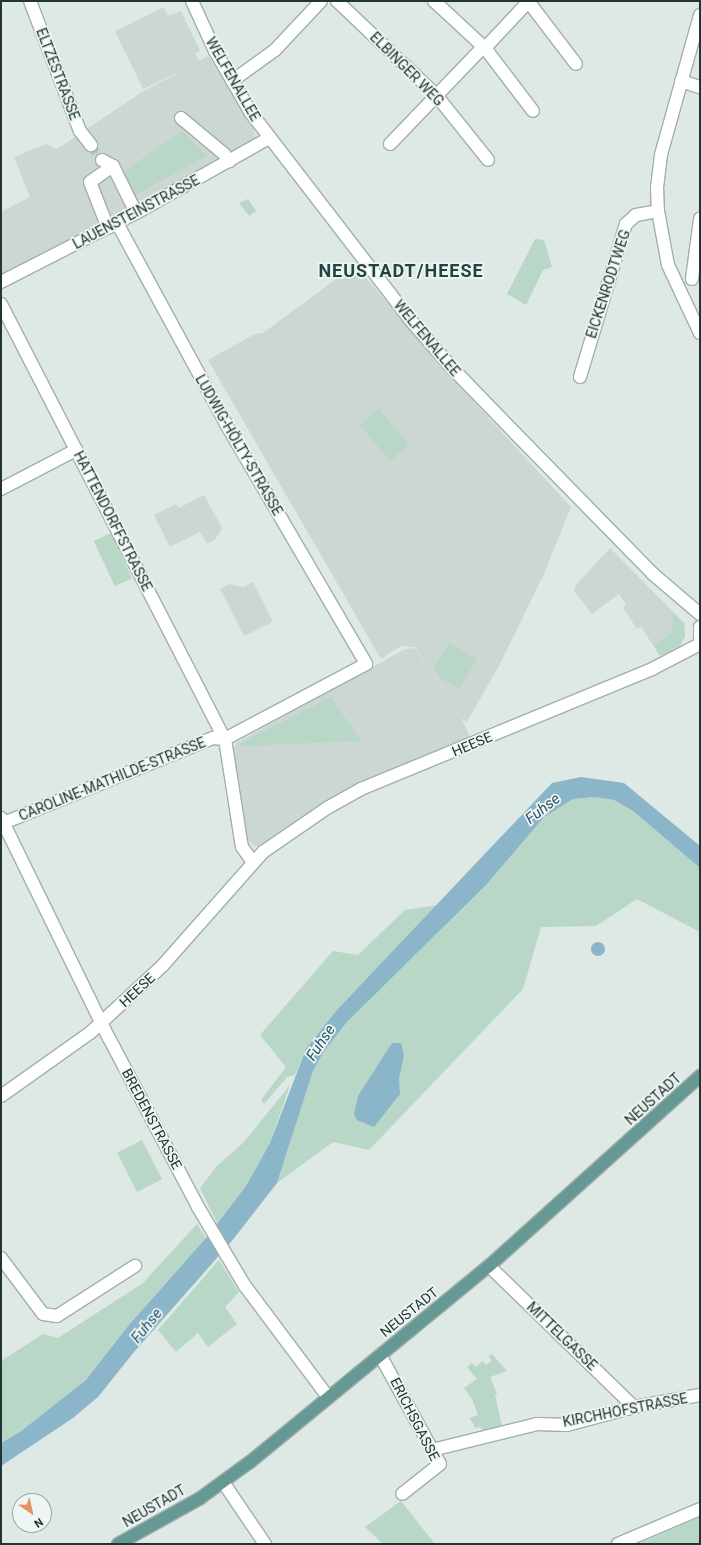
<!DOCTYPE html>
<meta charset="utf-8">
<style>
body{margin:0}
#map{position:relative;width:701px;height:1545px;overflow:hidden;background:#dee8e5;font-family:Roboto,sans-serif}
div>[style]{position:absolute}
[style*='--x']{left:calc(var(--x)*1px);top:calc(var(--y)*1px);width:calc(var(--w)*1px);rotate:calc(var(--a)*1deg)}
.built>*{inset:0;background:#ccd7d4}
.green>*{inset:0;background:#b9d7c6;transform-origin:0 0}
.water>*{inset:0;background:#8bb5c8}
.round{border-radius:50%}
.pedestrian-tunnel>*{height:9px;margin-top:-4.5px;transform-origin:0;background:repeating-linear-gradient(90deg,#b8c4c2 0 9px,transparent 0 13.5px)}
.roads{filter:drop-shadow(1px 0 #a2afac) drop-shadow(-1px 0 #a2afac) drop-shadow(0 1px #a2afac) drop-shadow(0 -1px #a2afac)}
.minor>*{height:12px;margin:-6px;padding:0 6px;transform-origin:6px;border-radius:6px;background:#fff}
.tertiary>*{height:12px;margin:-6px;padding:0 6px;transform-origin:6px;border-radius:6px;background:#fff}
.secondary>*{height:12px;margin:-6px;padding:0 6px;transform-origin:6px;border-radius:6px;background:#fff}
.primary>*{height:12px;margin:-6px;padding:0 6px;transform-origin:6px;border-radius:6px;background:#679994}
span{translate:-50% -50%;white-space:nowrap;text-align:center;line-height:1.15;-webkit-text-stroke:3.5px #eef5f3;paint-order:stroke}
.street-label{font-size:14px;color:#213634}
.water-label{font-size:15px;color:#22536b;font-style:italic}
.district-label{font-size:18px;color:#204542;font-weight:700;letter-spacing:1px}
.frame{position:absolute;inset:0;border:2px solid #213634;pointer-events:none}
.north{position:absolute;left:12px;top:1493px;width:40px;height:40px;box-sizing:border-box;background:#eef5f3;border:1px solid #9ca9a7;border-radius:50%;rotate:146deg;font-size:11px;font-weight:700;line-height:16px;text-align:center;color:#213634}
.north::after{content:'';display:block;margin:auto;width:14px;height:18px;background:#e39661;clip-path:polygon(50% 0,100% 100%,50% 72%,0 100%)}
</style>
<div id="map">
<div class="built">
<i style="clip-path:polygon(164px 7px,168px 16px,181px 11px,200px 51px,195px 53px,199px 61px,208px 56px,254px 127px,255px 138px,252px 144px,109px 225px,1px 278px,1px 212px,30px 197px,14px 157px,46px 144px,57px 149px,142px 92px,183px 70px,143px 89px,115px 31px)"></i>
<i style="clip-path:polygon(355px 265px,449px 375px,571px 507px,543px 576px,501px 662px,467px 722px,461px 718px,415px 647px,401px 646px,381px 659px,208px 360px,255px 334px,263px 333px)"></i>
<i style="clip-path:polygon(204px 495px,222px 528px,215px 540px,207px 544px,200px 532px,170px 547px,154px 515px,176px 504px,179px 508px)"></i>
<i style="clip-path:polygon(610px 548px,684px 623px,685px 636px,680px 646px,660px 656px,641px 627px,637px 629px,623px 608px,626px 605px,619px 594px,592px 614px,574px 591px,575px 586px)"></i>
<i style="clip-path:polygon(253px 582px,273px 622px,244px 636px,220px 589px,229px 584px,243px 587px)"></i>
<i style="clip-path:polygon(415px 648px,463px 721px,470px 737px,348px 789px,264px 846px,254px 846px,244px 836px,232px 755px,236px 743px,405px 649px)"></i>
</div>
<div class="green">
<i style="clip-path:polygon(182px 131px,207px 156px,135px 195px,120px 174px)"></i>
<i style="clip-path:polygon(248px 199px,256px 211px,249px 216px,239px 203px)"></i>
<i style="clip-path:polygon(535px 239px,544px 240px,552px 267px,543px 270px,526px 305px,507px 294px)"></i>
<i style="left:379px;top:409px;width:47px;height:25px;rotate:50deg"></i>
<i style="left:111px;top:533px;width:50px;height:19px;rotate:65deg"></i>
<i style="clip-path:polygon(673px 613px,684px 623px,685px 636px,680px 646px,660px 656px,654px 646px,672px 632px)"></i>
<i style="clip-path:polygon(449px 643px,477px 659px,459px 689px,439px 677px,434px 668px)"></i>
<i style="clip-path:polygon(331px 697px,361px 741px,240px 746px,241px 743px)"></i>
<i style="clip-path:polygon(595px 797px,614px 800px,633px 811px,700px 868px,700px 932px,637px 899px,596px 926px,541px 927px,523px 989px,369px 1150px,333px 1142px,277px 1183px,313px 1071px,324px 1051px,347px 1022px,487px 884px,544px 817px,573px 799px)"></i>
<i style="clip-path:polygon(437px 905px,336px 1011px,306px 1049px,295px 1075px,287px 1077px,264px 1104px,261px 1100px,286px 1067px,260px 1035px,333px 951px,358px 955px,405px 910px)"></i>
<i style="clip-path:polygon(290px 1085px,270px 1143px,246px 1186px,217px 1223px,200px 1188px,217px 1166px,244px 1142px)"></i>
<i style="left:142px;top:1140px;width:44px;height:28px;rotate:63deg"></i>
<i style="clip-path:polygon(197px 1224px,206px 1238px,128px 1326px,86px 1380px,20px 1432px,1px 1443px,1px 1361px,43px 1334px,58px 1338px,143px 1283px)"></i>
<i style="clip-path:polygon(219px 1260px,239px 1292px,225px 1307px,237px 1324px,208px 1347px,198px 1333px,176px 1352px,158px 1330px)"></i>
<i style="clip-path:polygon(492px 1354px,507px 1371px,490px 1377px,497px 1394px,495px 1395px,502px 1426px,483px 1430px,480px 1427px,475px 1428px,470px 1418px,478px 1415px,472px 1399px,464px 1388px,477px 1379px,467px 1367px,472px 1363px,476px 1367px,483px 1361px,486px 1365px,492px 1361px,488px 1356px)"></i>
<i style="clip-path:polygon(401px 1501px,435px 1544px,383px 1544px,365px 1527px)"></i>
<i style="clip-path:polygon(700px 1517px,700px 1544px,638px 1544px)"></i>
</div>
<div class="water">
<i style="clip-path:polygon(581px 777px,624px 783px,700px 846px,700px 868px,633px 811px,614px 800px,595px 797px,573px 799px,544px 817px,487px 884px,347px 1022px,324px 1051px,313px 1071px,277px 1183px,231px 1242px,134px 1352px,98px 1397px,73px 1418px,1px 1466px,1px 1443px,20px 1432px,86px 1380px,128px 1326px,206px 1238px,246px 1186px,270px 1143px,306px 1049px,336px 1011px,552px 783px)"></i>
<i class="round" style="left:591px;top:942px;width:14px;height:14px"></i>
<i style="clip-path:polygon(392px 1043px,401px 1043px,404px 1055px,399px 1079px,400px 1094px,374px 1127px,357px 1120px,354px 1114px,358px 1096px)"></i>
</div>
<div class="pedestrian-tunnel">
<i style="--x:91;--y:145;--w:19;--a:54"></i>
</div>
<div class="roads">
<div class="minor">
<i style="--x:30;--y:1;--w:139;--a:69"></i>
<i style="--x:80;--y:131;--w:18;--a:52"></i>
<i style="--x:337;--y:1;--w:137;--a:43.5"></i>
<i style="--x:436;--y:95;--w:83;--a:51.3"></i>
<i style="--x:434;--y:1;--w:69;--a:42.7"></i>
<i style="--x:485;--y:48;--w:79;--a:52.7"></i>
<i style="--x:528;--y:1;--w:79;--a:52.7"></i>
<i style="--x:485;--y:48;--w:64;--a:-46.9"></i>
<i style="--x:232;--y:81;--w:53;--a:-35.8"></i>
<i style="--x:275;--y:50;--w:67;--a:-46.8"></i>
<i style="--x:681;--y:81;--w:20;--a:18"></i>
<i style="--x:181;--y:118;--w:56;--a:39.9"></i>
<i style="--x:224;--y:154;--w:9;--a:54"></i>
<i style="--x:390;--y:144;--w:134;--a:-46.2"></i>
<i style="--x:102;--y:160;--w:13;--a:29"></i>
<i style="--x:113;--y:166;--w:52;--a:63.9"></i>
<i style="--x:117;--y:223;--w:229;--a:61.5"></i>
<i style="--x:226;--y:424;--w:278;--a:59.7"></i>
<i style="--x:366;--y:664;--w:160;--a:152"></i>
<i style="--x:225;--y:739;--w:109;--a:81.1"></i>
<i style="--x:242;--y:847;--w:19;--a:54"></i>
<i style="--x:108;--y:228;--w:49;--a:-111.4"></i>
<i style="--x:90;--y:182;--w:28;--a:-35"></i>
<i style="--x:692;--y:279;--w:61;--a:-82.4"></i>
<i style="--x:1;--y:282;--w:152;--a:-27.1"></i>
<i style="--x:136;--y:213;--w:153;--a:-29.4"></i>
<i style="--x:1;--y:304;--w:489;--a:62.8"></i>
<i style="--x:580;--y:377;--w:160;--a:-73.3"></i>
<i style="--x:626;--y:224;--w:13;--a:-42"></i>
<i style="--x:636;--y:215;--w:22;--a:-10"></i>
<i style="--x:1;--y:489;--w:85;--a:-27.5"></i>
<i style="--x:1;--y:818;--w:245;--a:63.9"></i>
<i style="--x:109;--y:1038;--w:191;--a:62.2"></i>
<i style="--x:198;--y:1207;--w:92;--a:59.3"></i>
<i style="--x:245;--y:1286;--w:139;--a:53.2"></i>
<i style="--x:1;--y:824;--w:229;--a:-22.1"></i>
<i style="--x:213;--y:738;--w:12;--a:5"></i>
<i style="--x:1;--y:1258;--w:70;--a:53.1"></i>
<i style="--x:43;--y:1314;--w:14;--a:8"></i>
<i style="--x:57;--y:1316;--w:93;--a:-32.7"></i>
<i style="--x:489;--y:1266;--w:202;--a:44.2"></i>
<i style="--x:380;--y:1355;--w:124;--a:61.2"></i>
<i style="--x:440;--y:1464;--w:48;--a:141.7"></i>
<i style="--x:432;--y:1450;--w:108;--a:-13.9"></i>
<i style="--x:537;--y:1424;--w:30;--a:2"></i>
<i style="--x:567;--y:1425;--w:69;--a:-15"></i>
<i style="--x:634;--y:1407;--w:67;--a:-10.3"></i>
<i style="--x:223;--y:1482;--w:75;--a:55.9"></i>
<i style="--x:618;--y:1544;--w:89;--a:-23.1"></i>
</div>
<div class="tertiary">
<i style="--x:192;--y:1;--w:55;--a:65.3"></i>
<i style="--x:215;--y:51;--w:72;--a:59.9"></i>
<i style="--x:251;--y:113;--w:265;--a:52.4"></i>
<i style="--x:413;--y:323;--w:62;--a:48.9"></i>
<i style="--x:454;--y:370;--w:89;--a:45.9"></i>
<i style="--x:516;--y:434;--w:196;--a:45.6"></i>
<i style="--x:653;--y:574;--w:62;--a:40.4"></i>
<i style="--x:1;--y:1096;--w:110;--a:-35.4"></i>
<i style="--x:91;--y:1032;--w:98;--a:-42.9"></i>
<i style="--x:163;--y:965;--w:151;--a:-48.5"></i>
<i style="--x:263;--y:852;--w:78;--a:-34.5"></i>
<i style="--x:327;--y:808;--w:39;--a:-29"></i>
<i style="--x:361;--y:789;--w:315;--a:-22.4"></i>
<i style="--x:652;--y:669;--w:54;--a:-27.5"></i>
</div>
<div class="secondary">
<i style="--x:700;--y:15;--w:145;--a:105.6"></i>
<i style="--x:661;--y:155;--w:31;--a:97"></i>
<i style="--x:657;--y:186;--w:25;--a:88"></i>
<i style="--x:658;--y:211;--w:55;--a:79.5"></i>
<i style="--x:668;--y:265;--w:75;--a:64.8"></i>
<i style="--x:700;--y:627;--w:11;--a:90"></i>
</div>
<div class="primary">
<i style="--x:118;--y:1544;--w:93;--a:-29.1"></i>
<i style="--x:199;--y:1499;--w:63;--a:-36"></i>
<i style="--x:250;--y:1462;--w:309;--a:-39.4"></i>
<i style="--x:489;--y:1266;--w:284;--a:-42"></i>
</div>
</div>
<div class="street-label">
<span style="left:407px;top:69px;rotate:45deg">ELBINGER WEG</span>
<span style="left:58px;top:74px;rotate:69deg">ELTZESTRASSE</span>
<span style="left:233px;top:79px;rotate:60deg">WELFENALLEE</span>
<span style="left:136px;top:212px;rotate:-28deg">LAUENSTEINSTRASSE</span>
<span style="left:608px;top:284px;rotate:-72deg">EICKENRODTWEG</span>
<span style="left:427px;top:338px;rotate:50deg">WELFENALLEE</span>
<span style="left:239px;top:445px;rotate:60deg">LUDWIG-HÖLTY-STRASSE</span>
<span style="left:113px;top:521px;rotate:63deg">HATTENDORFFSTRASSE</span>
<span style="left:472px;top:744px;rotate:-23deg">HEESE</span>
<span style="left:112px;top:779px;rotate:-22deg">CAROLINE-MATHILDE-STRASSE</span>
<span style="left:137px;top:990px;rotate:-43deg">HEESE</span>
<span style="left:653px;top:1099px;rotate:-42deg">NEUSTADT</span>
<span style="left:152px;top:1119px;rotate:62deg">BREDENSTRASSE</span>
<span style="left:409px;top:1312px;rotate:-39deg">NEUSTADT</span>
<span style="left:562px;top:1336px;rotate:44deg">MITTELGASSE</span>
<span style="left:625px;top:1410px;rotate:-11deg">KIRCHHOFSTRASSE</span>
<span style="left:415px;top:1419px;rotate:63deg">ERICHSGASSE</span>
<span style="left:154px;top:1506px;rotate:-30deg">NEUSTADT</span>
</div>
<div class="water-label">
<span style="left:543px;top:809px;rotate:-38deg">Fuhse</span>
<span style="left:321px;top:1043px;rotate:-56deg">Fuhse</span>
<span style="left:147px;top:1326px;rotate:-51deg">Fuhse</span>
</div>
<div class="district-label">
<span style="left:401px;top:271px">NEUSTADT/HEESE</span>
</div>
<div class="frame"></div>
<div class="north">N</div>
</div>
